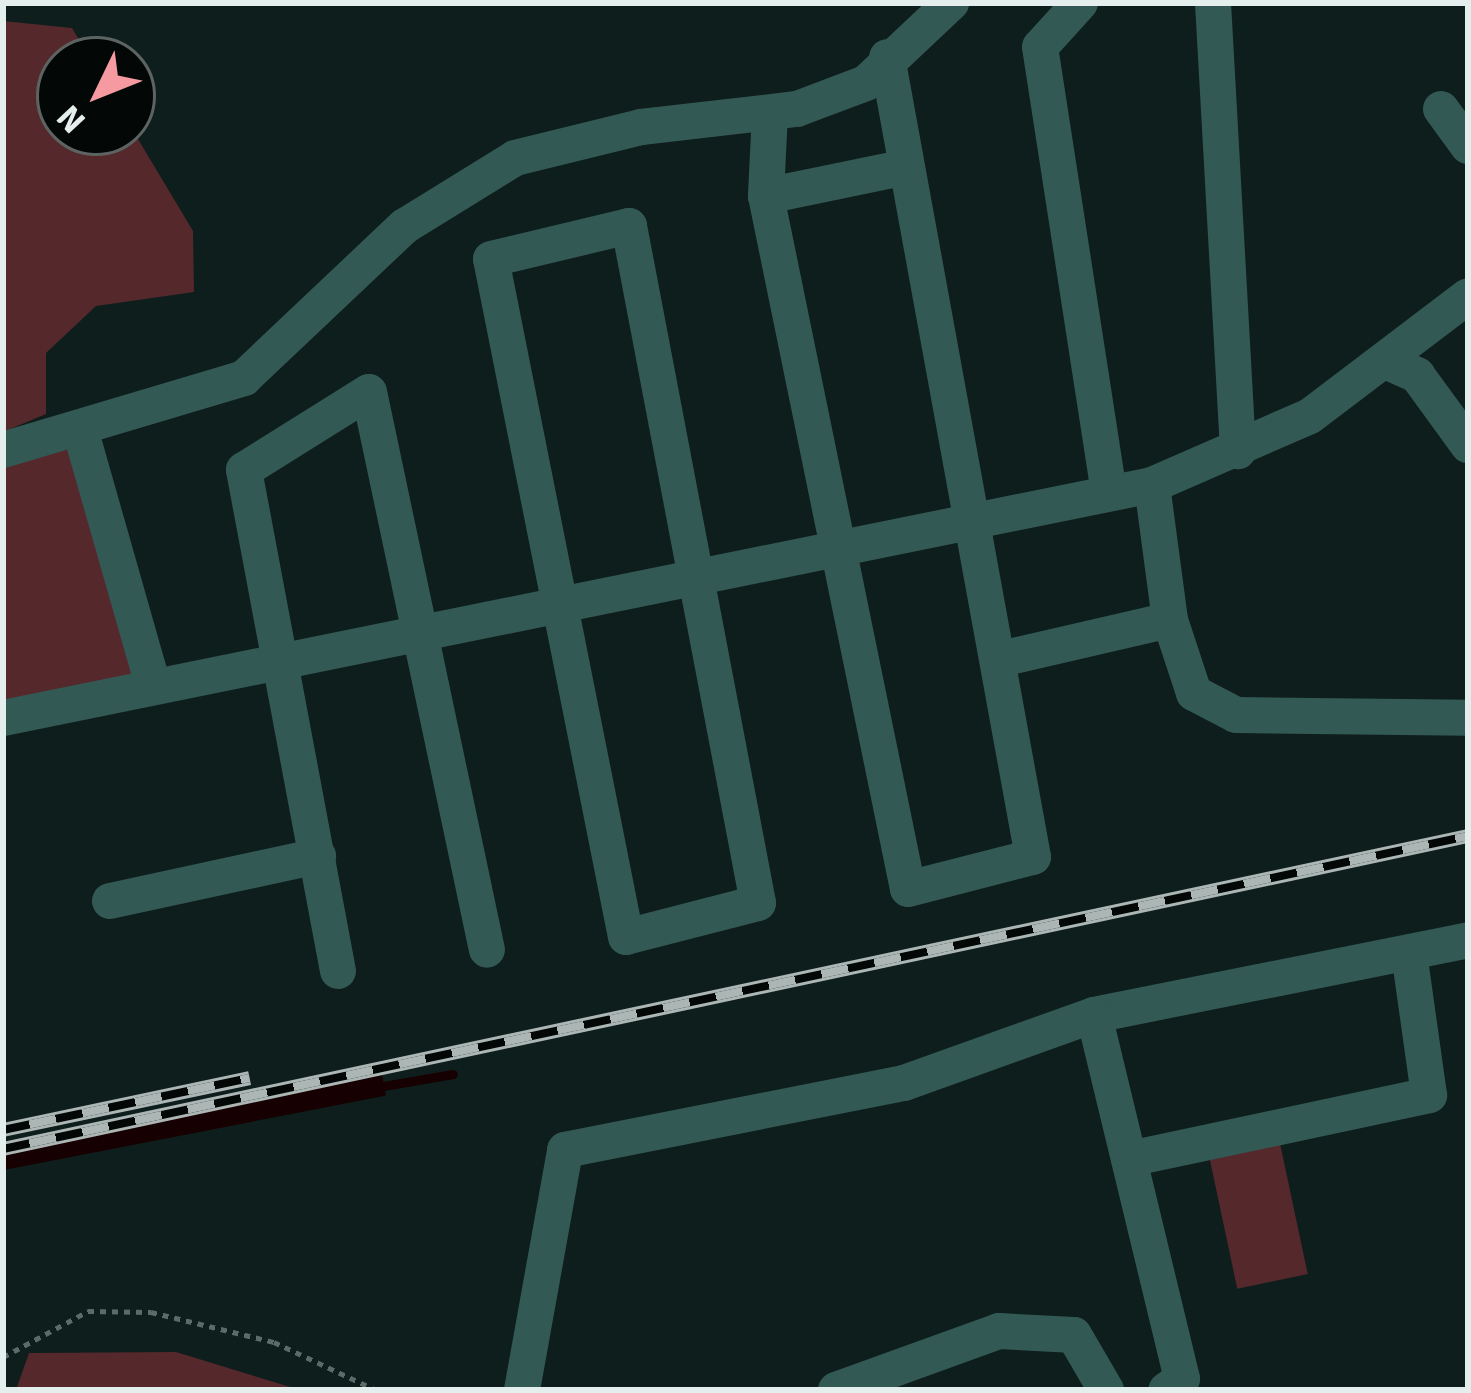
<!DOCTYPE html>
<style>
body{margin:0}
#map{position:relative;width:1471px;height:1393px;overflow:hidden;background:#0e1e1c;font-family:Signika,sans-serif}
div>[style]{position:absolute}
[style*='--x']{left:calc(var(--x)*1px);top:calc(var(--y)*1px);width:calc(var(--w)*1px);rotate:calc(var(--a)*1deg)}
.green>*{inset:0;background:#55282c;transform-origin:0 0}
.water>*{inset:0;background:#170001;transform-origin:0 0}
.stream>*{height:9px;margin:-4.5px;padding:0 4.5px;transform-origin:4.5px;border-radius:4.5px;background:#170001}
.path>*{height:4.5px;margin-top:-2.25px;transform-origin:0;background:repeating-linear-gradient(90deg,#5c6a68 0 6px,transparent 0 12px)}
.minor>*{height:36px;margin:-18px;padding:0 18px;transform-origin:18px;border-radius:18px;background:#335954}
.rail>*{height:14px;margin-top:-7px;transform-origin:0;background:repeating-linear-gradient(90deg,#030706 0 27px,#acb7b5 0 54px);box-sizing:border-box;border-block:3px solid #acb7b5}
span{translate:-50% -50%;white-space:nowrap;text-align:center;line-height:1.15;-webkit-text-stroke:10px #030706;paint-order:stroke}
.frame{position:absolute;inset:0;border:6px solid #e4eeec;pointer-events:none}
.north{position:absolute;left:36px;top:36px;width:120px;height:120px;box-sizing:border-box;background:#030706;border:3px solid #5d6362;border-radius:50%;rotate:227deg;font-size:33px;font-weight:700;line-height:48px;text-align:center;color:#e4eeec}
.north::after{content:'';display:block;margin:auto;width:42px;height:54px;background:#f49aa0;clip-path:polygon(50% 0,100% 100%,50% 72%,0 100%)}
</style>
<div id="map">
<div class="green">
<i style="clip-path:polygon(3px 21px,72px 28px,91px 60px,60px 60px,60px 132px,132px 129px,193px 231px,194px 292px,96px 306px,46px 353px,46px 414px,3px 432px)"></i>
<i style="clip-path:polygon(74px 437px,143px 676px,3px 709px,3px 457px)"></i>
<i style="left:1278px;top:1134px;width:143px;height:72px;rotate:78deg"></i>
<i style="clip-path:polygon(176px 1352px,300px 1390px,16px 1390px,29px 1353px)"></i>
</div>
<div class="water">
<i style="left:382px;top:1075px;width:21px;height:388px;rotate:79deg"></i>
</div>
<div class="stream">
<i style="--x:372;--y:1088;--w:82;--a:-9.8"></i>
</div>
<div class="path">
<i style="--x:3;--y:1357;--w:97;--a:-28.4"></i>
<i style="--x:88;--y:1311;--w:63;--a:0.9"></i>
<i style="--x:151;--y:1312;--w:127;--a:13.7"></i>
<i style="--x:274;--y:1342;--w:113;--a:25.2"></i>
</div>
<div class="minor">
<i style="--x:1080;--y:3;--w:59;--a:132.3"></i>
<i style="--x:1040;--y:47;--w:451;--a:81.2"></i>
<i style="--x:1213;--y:3;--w:449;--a:86.8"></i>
<i style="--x:1441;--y:109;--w:46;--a:53.9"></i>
<i style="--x:770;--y:113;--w:83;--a:92.8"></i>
<i style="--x:766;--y:196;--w:707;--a:78.42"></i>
<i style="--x:908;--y:889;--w:129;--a:-14.4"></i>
<i style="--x:1033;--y:857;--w:813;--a:-100.34"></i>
<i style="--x:766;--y:196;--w:143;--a:-11.7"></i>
<i style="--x:629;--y:226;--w:689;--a:79.21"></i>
<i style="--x:758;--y:903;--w:136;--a:165.6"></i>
<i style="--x:626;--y:937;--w:691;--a:-101.26"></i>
<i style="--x:491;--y:259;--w:142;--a:-13.4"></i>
<i style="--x:1390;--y:363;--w:30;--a:24"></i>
<i style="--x:1417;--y:375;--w:87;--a:53.9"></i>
<i style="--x:80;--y:429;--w:263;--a:74.1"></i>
<i style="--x:3;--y:450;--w:252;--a:-16.6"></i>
<i style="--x:244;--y:378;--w:221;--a:-43.4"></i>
<i style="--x:405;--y:226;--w:129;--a:-31.7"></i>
<i style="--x:515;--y:158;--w:130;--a:-13.8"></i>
<i style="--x:641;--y:127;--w:157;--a:-6.6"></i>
<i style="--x:797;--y:109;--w:74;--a:-20.6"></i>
<i style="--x:866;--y:83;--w:117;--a:-43.3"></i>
<i style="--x:1170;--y:620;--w:77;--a:71.8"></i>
<i style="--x:1194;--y:693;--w:47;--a:27.6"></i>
<i style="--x:1236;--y:715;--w:232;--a:0.7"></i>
<i style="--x:1005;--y:658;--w:169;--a:-13"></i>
<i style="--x:1170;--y:620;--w:136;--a:-97.6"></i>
<i style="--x:3;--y:718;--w:1172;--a:-11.46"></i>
<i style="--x:1152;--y:485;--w:172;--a:-23.6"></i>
<i style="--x:1310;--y:416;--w:198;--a:-37.2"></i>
<i style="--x:110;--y:901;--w:213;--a:-12.2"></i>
<i style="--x:338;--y:971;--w:510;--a:-100.63"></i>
<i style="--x:244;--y:470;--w:147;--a:-32"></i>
<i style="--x:369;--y:392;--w:570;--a:78.06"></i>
<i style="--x:1094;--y:1015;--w:381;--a:-11.3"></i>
<i style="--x:1129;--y:1159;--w:307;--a:-12"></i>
<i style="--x:1429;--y:1095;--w:144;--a:-98"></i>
<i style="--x:522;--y:1390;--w:244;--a:-79.8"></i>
<i style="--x:565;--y:1150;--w:346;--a:-11.2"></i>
<i style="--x:904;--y:1083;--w:202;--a:-19.7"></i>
<i style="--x:1094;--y:1015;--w:374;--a:76.4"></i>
<i style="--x:1182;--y:1379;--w:19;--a:145"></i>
<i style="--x:836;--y:1390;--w:173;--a:-19.9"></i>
<i style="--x:999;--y:1331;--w:75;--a:3.1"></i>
<i style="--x:1074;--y:1335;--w:64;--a:59.8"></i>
</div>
<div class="rail">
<i style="--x:3;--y:1130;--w:252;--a:-11.9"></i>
<i style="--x:3;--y:1149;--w:1498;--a:-12.06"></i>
</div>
<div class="frame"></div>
<div class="north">N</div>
</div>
